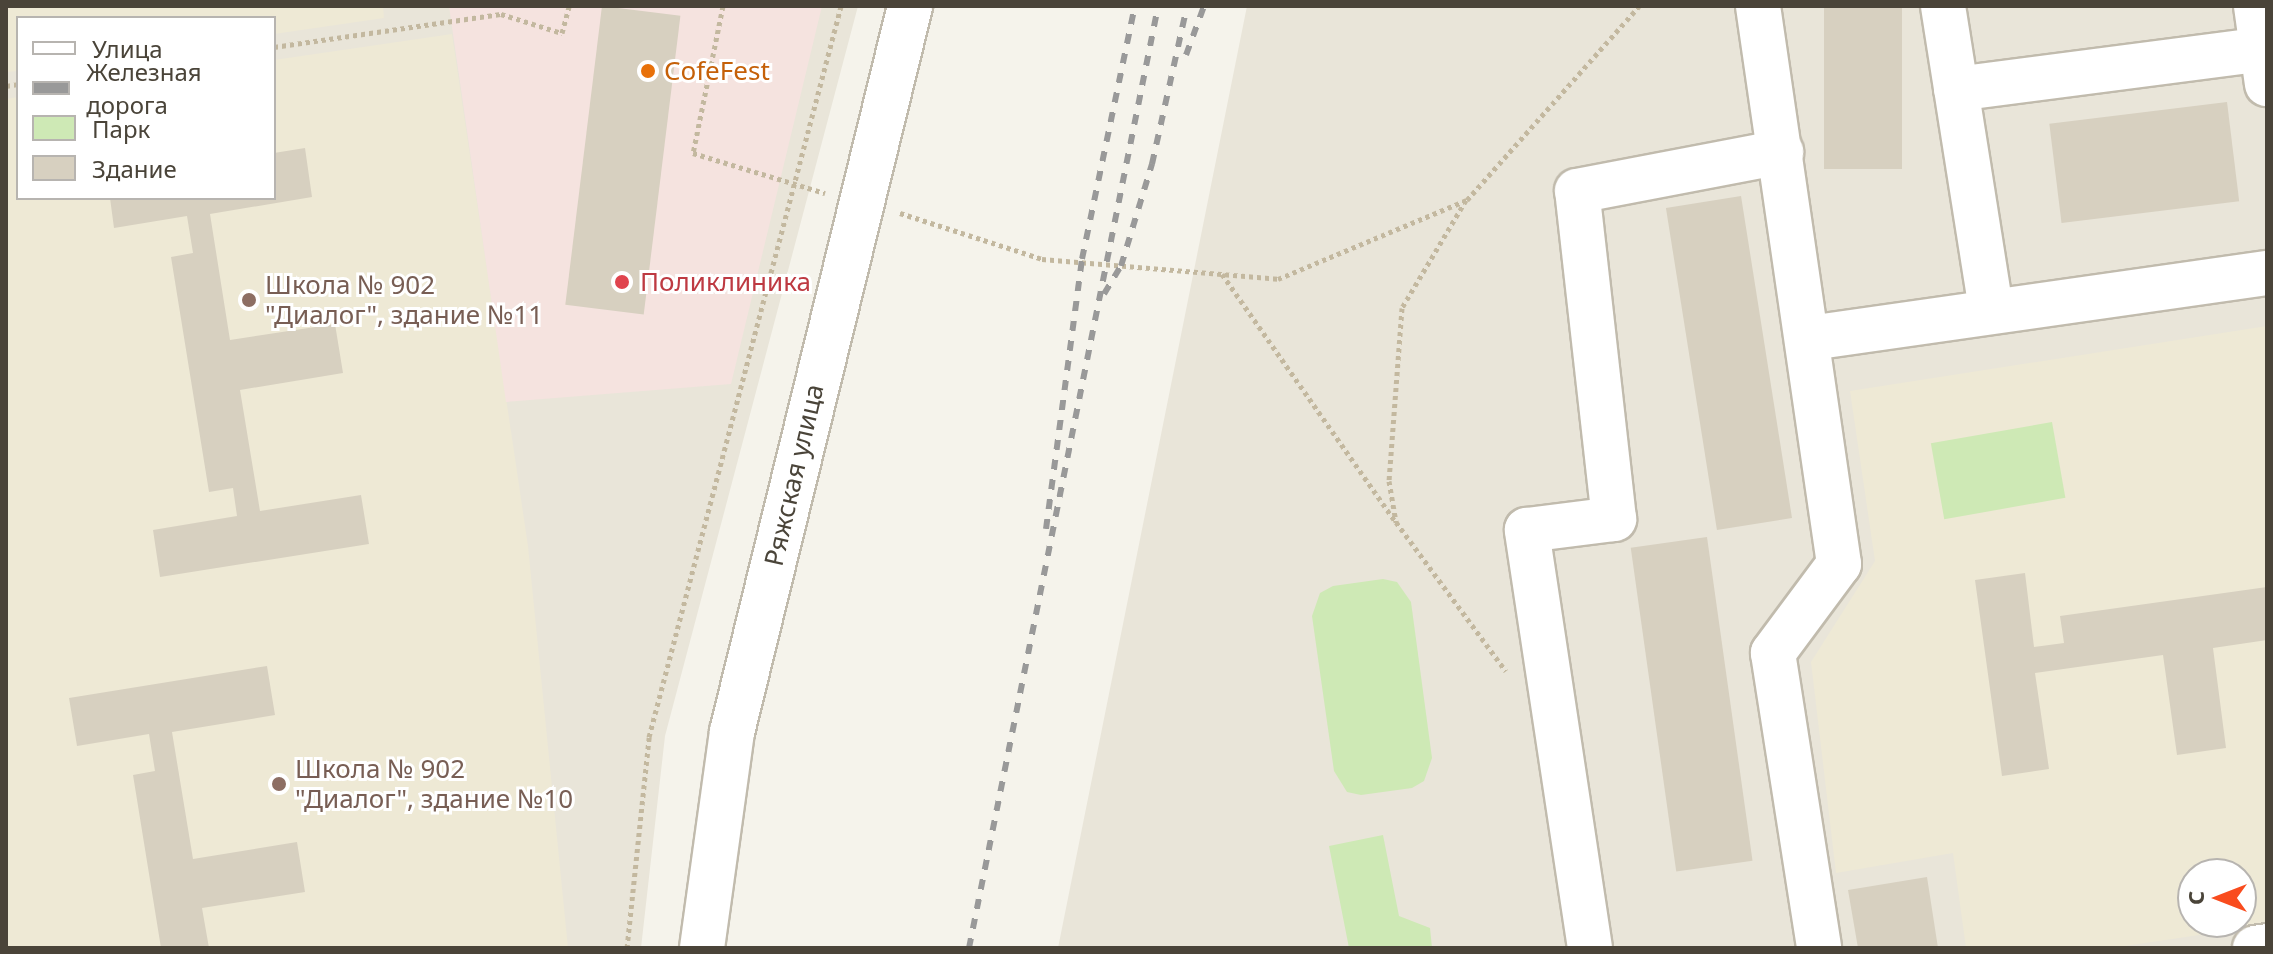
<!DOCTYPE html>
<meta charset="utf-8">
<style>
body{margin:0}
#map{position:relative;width:2273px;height:954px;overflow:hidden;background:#f5f3eb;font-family:"Noto Sans",sans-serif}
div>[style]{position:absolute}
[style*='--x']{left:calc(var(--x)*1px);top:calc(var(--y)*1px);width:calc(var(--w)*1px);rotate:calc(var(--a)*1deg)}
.residential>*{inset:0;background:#e9e5d9}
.education>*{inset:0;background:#eee9d5}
.medical>*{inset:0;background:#f5e3df}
.green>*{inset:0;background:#cee9b5;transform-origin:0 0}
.building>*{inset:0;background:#d7d0c0;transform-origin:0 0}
.path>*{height:5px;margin-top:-2.5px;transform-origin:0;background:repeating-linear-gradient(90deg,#c3b89f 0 4px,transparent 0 8px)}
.roads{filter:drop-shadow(2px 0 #c1bbad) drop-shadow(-2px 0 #c1bbad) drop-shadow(0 2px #c1bbad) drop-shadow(0 -2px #c1bbad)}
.minor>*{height:44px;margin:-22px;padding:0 22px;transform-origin:22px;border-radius:22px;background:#fff}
.rail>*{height:6px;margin-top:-3px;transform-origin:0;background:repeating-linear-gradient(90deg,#999 0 10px,transparent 0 20px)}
.dots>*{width:22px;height:22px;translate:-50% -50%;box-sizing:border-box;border:4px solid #fff;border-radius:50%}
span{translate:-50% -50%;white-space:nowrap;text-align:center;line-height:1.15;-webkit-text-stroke:6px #fff;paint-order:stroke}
.food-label{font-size:26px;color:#c56008}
.left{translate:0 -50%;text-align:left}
.health-label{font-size:26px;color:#be3a42}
.education-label{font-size:26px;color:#785e54}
.street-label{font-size:26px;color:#4a4439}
.frame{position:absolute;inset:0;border:8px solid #4a4439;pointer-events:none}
.legend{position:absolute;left:16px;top:16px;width:260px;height:184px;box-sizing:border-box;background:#fff;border:2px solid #b7b4b0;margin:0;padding:10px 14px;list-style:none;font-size:24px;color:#4a4439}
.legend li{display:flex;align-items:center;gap:16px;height:40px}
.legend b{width:40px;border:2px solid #b7b4b0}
.north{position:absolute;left:2177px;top:858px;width:80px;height:80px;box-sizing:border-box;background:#fff;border:2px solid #b7b4b0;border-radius:50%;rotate:270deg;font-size:22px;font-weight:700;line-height:32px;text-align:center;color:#4a4439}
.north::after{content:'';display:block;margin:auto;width:28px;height:36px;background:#f94c1e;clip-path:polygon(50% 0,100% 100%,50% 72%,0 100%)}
</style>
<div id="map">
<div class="residential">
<i style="clip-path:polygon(evenodd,6px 6px,858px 6px,665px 736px,641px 948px,6px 948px,6px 6px,18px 18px,274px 18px,274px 198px,18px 198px,18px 18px)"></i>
<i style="clip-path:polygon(evenodd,1247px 6px,2267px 6px,2267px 948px,1058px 948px,1247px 6px,2193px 874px,2241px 874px,2241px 922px,2193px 922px,2193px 874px)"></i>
</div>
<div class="education">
<i style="clip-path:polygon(6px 6px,383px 6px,384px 18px,274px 34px,274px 18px,18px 18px,18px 71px,6px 72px)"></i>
<i style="clip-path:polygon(452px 34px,528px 546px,568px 948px,6px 948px,6px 99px,18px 97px,18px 198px,274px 198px,274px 60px)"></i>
<i style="clip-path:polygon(evenodd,2267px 326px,2267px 925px,2111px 948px,1966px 948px,1953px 853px,1836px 873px,1811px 662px,1875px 561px,1850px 391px,2267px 326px,2193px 874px,2241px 874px,2241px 922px,2193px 922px,2193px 874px)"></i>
</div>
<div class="medical">
<i style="clip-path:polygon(449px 6px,822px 6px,731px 384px,506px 402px)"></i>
</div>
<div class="green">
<i style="left:2052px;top:422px;width:77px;height:123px;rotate:80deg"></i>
<i style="clip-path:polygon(1383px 579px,1397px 582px,1411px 602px,1432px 758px,1424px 781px,1412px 788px,1361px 795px,1347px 792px,1334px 771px,1312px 616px,1320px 593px,1333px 586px)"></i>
<i style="clip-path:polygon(1383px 835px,1399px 916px,1430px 928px,1432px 948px,1349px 948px,1329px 846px)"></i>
</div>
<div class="building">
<i style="left:602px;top:6px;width:79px;height:301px;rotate:7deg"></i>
<i style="left:1824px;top:6px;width:78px;height:163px"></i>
<i style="left:2227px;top:102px;width:100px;height:179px;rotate:83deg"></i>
<i style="clip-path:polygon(305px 148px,312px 197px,210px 214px,230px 340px,335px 324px,343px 373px,240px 390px,260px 511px,361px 495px,369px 544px,160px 577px,153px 530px,237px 516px,233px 488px,209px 492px,171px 257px,193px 253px,187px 216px,114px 228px,110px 198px,274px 198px,274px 153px)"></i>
<i style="left:1741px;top:196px;width:326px;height:76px;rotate:81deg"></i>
<i style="left:1707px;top:537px;width:327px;height:77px;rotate:82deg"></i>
<i style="clip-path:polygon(2025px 573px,2034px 647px,2064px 643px,2060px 616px,2267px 587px,2267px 640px,2213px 648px,2226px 748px,2177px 755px,2163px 655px,2035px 673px,2049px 769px,2002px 776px,1975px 580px)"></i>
<i style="clip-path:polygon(267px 666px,275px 715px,172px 732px,193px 859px,297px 842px,305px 892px,202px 908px,209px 948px,161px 948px,133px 775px,155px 771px,149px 734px,77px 746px,69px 698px)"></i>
<i style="clip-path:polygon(1927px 877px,1938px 948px,1858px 948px,1848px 890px)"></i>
</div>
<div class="path">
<i style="--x:723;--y:6;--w:150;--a:101.5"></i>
<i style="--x:693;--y:153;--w:138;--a:16.9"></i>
<i style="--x:274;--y:47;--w:229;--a:-8.3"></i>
<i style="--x:501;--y:14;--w:64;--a:17.3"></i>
<i style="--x:562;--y:33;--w:28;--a:-75"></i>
<i style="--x:6;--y:86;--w:12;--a:-9"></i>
<i style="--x:1466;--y:200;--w:126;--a:120.7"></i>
<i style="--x:1402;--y:308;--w:173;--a:94.3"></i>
<i style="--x:1389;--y:481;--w:42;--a:80.3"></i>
<i style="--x:1396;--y:522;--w:185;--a:53.6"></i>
<i style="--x:900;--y:213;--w:149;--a:17.9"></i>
<i style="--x:1042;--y:259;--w:237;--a:4.8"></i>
<i style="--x:1278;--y:279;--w:205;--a:-22.7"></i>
<i style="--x:1467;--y:200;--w:259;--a:-48.4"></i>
<i style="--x:1222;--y:274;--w:302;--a:55"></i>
<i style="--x:627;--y:948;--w:212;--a:-84"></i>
<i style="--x:649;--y:737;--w:756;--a:-75.28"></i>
</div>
<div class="roads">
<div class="minor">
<i style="--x:1758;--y:6;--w:564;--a:81.74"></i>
<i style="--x:1839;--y:564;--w:111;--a:126.6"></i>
<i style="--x:1773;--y:653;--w:299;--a:81.1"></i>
<i style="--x:1943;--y:6;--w:308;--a:81"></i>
<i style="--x:2256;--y:6;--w:79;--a:82"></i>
<i style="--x:1956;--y:89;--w:309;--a:-7.4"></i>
<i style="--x:1810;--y:338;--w:462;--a:-8.1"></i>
<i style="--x:702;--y:948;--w:218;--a:-82.1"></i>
<i style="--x:732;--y:732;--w:748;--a:-76.22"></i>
<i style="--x:1590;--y:948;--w:423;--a:-98.6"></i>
<i style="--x:1527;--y:530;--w:88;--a:-7.2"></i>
<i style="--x:1614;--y:519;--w:330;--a:-96.4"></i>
<i style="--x:1577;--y:191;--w:208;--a:-10.8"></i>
<i style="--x:2255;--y:948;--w:12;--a:-9"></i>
</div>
</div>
<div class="rail">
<i style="--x:1186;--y:55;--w:52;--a:-69.8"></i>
<i style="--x:1104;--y:294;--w:33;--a:-59"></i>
<i style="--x:1121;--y:266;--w:107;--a:-73.1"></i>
<i style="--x:1152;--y:164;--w:162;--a:-77.5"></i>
<i style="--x:1046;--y:529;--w:272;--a:-82.4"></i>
<i style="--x:1082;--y:259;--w:258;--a:-78.2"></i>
<i style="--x:969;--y:948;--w:961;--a:-78.65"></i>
</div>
<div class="dots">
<i style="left:648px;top:71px;background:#e8710a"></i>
<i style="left:622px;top:282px;background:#e0444e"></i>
<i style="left:249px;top:300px;background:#8d6e63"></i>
<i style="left:279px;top:784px;background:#8d6e63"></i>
</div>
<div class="food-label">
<span class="left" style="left:664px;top:71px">CofeFest</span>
</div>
<div class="health-label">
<span class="left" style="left:640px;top:282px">Поликлиника</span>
</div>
<div class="education-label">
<span class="left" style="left:265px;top:300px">Школа № 902<br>"Диалог", здание №11</span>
<span class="left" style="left:295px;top:784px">Школа № 902<br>"Диалог", здание №10</span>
</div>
<div class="street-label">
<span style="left:794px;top:475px;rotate:-77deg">Ряжская улица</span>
</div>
<div class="frame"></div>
<ul class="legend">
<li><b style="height:10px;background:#fff"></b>Улица</li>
<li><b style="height:10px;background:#999"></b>Железная дорога</li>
<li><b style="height:22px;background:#cee9b5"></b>Парк</li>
<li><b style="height:22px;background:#d7d0c0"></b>Здание</li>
</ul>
<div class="north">С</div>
</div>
